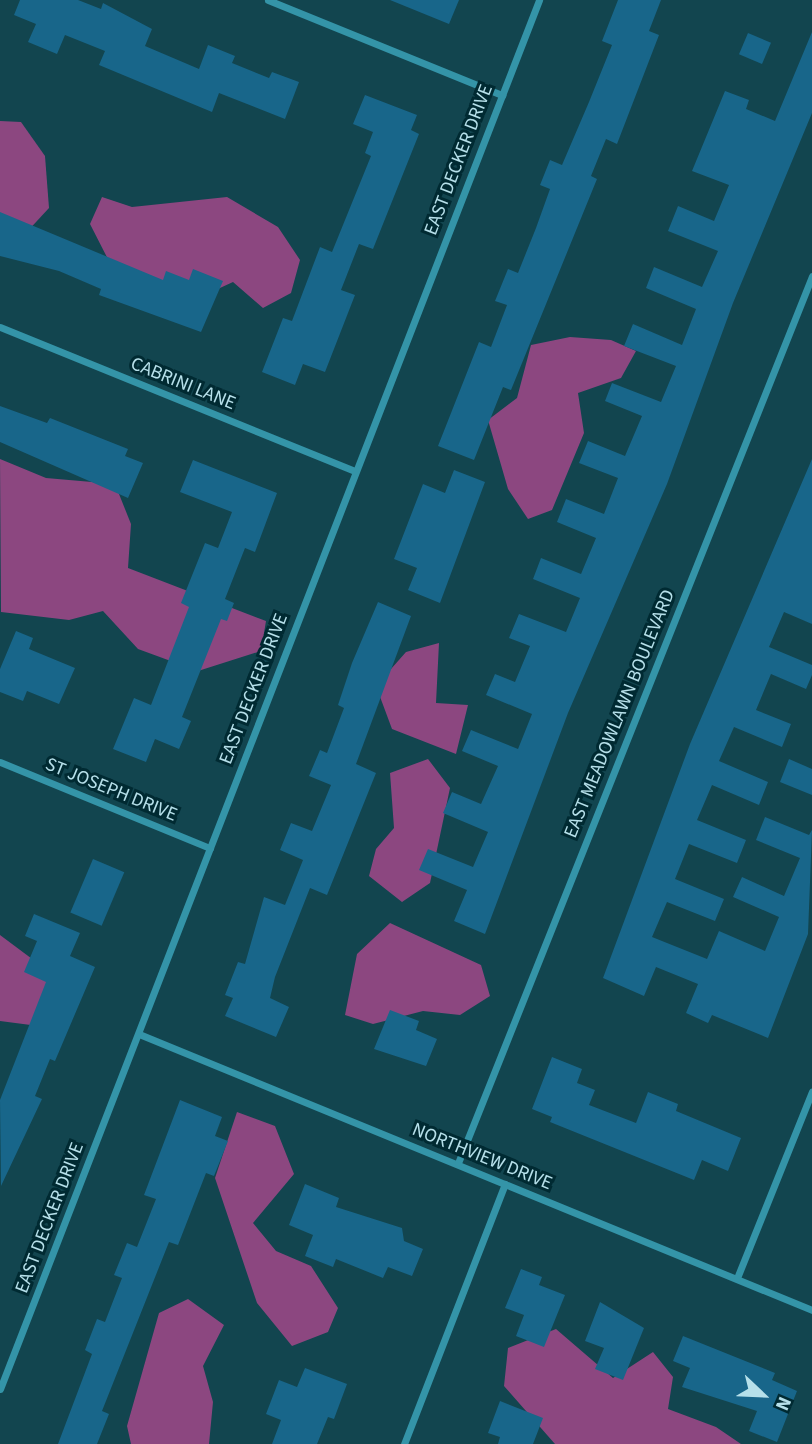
<!DOCTYPE html>
<style>
body{margin:0}
#map{position:relative;width:812px;height:1444px;overflow:hidden;background:#12454f;font-family:"Source Sans 3",sans-serif}
div>[style]{position:absolute}
[style*='--x']{left:calc(var(--x)*1px);top:calc(var(--y)*1px);width:calc(var(--w)*1px);rotate:calc(var(--a)*1deg)}
.forest>*{inset:0;background:#8c4780}
.building>*{inset:0;background:#18668a;transform-origin:0 0}
.street>*{height:7px;margin:-3.5px;padding:0 3.5px;transform-origin:3.5px;border-radius:3.5px;background:#3494a8}
span{translate:-50% -50%;white-space:nowrap;text-align:center;line-height:1.15;-webkit-text-stroke:6px #002a32;paint-order:stroke}
.street-label{font-size:19px;color:#b6e0ea}
.north{position:absolute;left:728px;top:1360px;width:70px;height:70px;-webkit-text-stroke:5px #002a32;paint-order:stroke;rotate:113deg;font-size:19px;font-weight:700;line-height:28px;text-align:center;color:#b6e0ea}
.north::after{content:'';display:block;margin:auto;width:24px;height:32px;background:#b6e0ea;clip-path:polygon(50% 0,100% 100%,50% 72%,0 100%)}
</style>
<div id="map">
<div class="forest">
<i style="clip-path:polygon(0 121px,21px 122px,45px 156px,49px 208px,24px 235px,0 213px)"></i>
<i style="clip-path:polygon(102px 197px,132px 207px,227px 197px,278px 227px,300px 260px,291px 293px,263px 308px,233px 282px,196px 299px,113px 269px,90px 224px)"></i>
<i style="clip-path:polygon(570px 337px,611px 340px,636px 351px,621px 378px,578px 393px,584px 433px,552px 510px,528px 519px,508px 489px,488px 420px,517px 398px,531px 345px)"></i>
<i style="clip-path:polygon(0 459px,46px 478px,115px 484px,131px 524px,128px 568px,266px 621px,261px 651px,198px 671px,138px 649px,103px 611px,69px 620px,1px 612px)"></i>
<i style="clip-path:polygon(439px 643px,436px 703px,468px 705px,456px 754px,392px 729px,376px 686px,406px 652px)"></i>
<i style="clip-path:polygon(428px 759px,450px 788px,430px 883px,402px 902px,369px 876px,376px 849px,394px 828px,390px 773px)"></i>
<i style="clip-path:polygon(390px 923px,481px 965px,490px 996px,460px 1015px,423px 1011px,373px 1024px,345px 1015px,357px 954px)"></i>
<i style="clip-path:polygon(0 935px,71px 988px,46px 1027px,0 1021px)"></i>
<i style="clip-path:polygon(237px 1112px,275px 1126px,294px 1174px,253px 1223px,276px 1251px,311px 1266px,338px 1308px,328px 1332px,292px 1346px,257px 1303px,215px 1178px)"></i>
<i style="clip-path:polygon(188px 1299px,224px 1325px,203px 1366px,213px 1402px,209px 1444px,131px 1444px,127px 1426px,159px 1313px)"></i>
<i style="clip-path:polygon(556px 1329px,613px 1378px,653px 1352px,673px 1377px,668px 1409px,716px 1427px,741px 1444px,555px 1444px,504px 1386px,508px 1348px)"></i>
</div>
<div class="building">
<i style="clip-path:polygon(20px 0,78px 0,101px 9px,103px 3px,152px 29px,145px 46px,199px 69px,208px 45px,235px 56px,232px 63px,269px 78px,272px 72px,299px 82px,285px 119px,219px 93px,212px 112px,99px 65px,105px 51px,65px 35px,57px 54px,28px 42px,36px 24px,14px 15px)"></i>
<i style="clip-path:polygon(390px 0,459px 0,449px 24px)"></i>
<i style="clip-path:polygon(618px 0,661px 0,649px 31px,659px 35px,617px 144px,606px 139px,591px 176px,597px 179px,511px 390px,503px 387px,474px 460px,438px 446px,479px 342px,491px 347px,507px 305px,495px 301px,508px 269px,518px 273px,536px 228px,550px 189px,540px 185px,550px 160px,562px 165px,589px 102px,612px 45px,602px 41px)"></i>
<i style="clip-path:polygon(812px 32px,812px 113px,733px 303px,667px 484px,568px 713px,485px 934px,454px 921px,467px 890px,419px 870px,428px 849px,473px 867px,488px 832px,443px 813px,452px 792px,481px 804px,498px 766px,462px 751px,471px 730px,518px 749px,532px 714px,486px 695px,495px 674px,515px 682px,530px 646px,509px 638px,519px 614px,566px 632px,580px 598px,533px 579px,541px 558px,581px 574px,596px 538px,557px 522px,566px 499px,604px 514px,618px 478px,579px 463px,588px 441px,625px 456px,642px 416px,605px 401px,612px 383px,661px 402px,676px 366px,624px 346px,633px 324px,682px 345px,696px 309px,646px 288px,654px 267px,702px 287px,718px 251px,668px 231px,678px 206px,714px 221px,729px 185px,692px 171px,725px 91px,749px 100px,746px 109px,775px 121px)"></i>
<i style="left:748px;top:33px;width:25px;height:23px;rotate:23deg"></i>
<i style="clip-path:polygon(365px 95px,417px 115px,411px 130px,419px 134px,373px 249px,359px 244px,341px 290px,355px 295px,325px 372px,303px 364px,295px 385px,262px 372px,283px 318px,292px 321px,320px 247px,332px 252px,371px 156px,365px 153px,373px 132px,353px 124px)"></i>
<i style="clip-path:polygon(0 212px,163px 280px,166px 271px,189px 280px,193px 269px,223px 281px,201px 332px,99px 295px,101px 289px,59px 271px,0 256px)"></i>
<i style="clip-path:polygon(0 406px,47px 423px,50px 418px,128px 449px,125px 456px,143px 463px,128px 498px,0 442px)"></i>
<i style="clip-path:polygon(812px 459px,812px 624px,784px 612px,769px 647px,812px 665px,812px 675px,806px 689px,771px 674px,756px 710px,791px 724px,782px 747px,734px 727px,719px 761px,768px 782px,759px 805px,712px 785px,697px 820px,746px 840px,737px 863px,689px 844px,675px 879px,724px 899px,715px 921px,667px 902px,652px 937px,707px 959px,719px 931px,765px 951px,779px 917px,733px 897px,742px 877px,784px 896px,800px 858px,756px 840px,765px 817px,809px 835px,812px 830px,808px 934px,768px 1038px,712px 1015px,708px 1023px,686px 1013px,698px 984px,656px 967px,644px 996px,603px 978px,690px 744px)"></i>
<i style="clip-path:polygon(193px 460px,277px 493px,255px 552px,245px 548px,225px 599px,234px 603px,227px 621px,221px 619px,182px 717px,191px 721px,179px 749px,155px 739px,146px 762px,113px 749px,134px 698px,151px 705px,189px 607px,181px 603px,205px 543px,218px 548px,232px 512px,180px 492px)"></i>
<i style="clip-path:polygon(454px 470px,485px 482px,440px 603px,408px 590px,417px 568px,394px 559px,423px 484px,445px 493px)"></i>
<i style="clip-path:polygon(378px 602px,411px 616px,356px 764px,376px 773px,327px 895px,310px 888px,275px 977px,270px 998px,289px 1007px,276px 1037px,225px 1016px,233px 998px,225px 995px,238px 962px,245px 964px,264px 897px,285px 905px,303px 860px,280px 850px,291px 823px,312px 831px,331px 785px,309px 776px,320px 750px,327px 753px,344px 708px,338px 705px,352px 663px)"></i>
<i style="clip-path:polygon(16px 631px,33px 638px,29px 649px,75px 668px,59px 704px,27px 691px,23px 701px,0 692px,0 669px)"></i>
<i style="clip-path:polygon(789px 759px,812px 769px,812px 795px,780px 782px)"></i>
<i style="left:93px;top:859px;width:34px;height:58px;rotate:23deg"></i>
<i style="clip-path:polygon(34px 914px,80px 933px,70px 956px,95px 967px,55px 1061px,50px 1059px,35px 1096px,42px 1099px,1px 1186px,0 1100px,46px 982px,24px 972px,37px 941px,25px 936px)"></i>
<i style="clip-path:polygon(390px 1010px,419px 1021px,416px 1030px,437px 1039px,426px 1066px,374px 1049px)"></i>
<i style="clip-path:polygon(552px 1057px,582px 1069px,577px 1083px,595px 1090px,589px 1105px,636px 1123px,648px 1092px,678px 1104px,676px 1111px,741px 1138px,728px 1171px,702px 1160px,694px 1180px,550px 1122px,552px 1117px,532px 1109px)"></i>
<i style="clip-path:polygon(180px 1100px,222px 1117px,215px 1136px,228px 1141px,214px 1176px,206px 1173px,178px 1245px,169px 1242px,102px 1411px,109px 1414px,97px 1444px,58px 1444px,92px 1354px,85px 1350px,97px 1319px,105px 1322px,122px 1278px,114px 1275px,127px 1243px,137px 1247px,156px 1199px,144px 1195px)"></i>
<i style="clip-path:polygon(305px 1184px,339px 1198px,336px 1207px,402px 1228px,404px 1241px,423px 1249px,412px 1276px,388px 1267px,383px 1278px,336px 1259px,333px 1267px,305px 1256px,313px 1235px,289px 1225px)"></i>
<i style="clip-path:polygon(521px 1269px,542px 1277px,539px 1285px,565px 1295px,544px 1347px,516px 1336px,524px 1315px,505px 1308px)"></i>
<i style="clip-path:polygon(600px 1302px,644px 1328px,623px 1380px,595px 1369px,604px 1348px,585px 1341px)"></i>
<i style="clip-path:polygon(683px 1336px,775px 1373px,772px 1380px,797px 1391px,777px 1442px,749px 1431px,757px 1411px,682px 1387px,690px 1368px,673px 1361px)"></i>
<i style="clip-path:polygon(305px 1368px,347px 1384px,334px 1419px,328px 1417px,317px 1444px,272px 1444px,281px 1420px,266px 1414px,279px 1380px,297px 1387px)"></i>
<i style="clip-path:polygon(500px 1401px,543px 1418px,533px 1444px,498px 1444px,500px 1437px,488px 1433px)"></i>
</div>
<div class="street">
<i style="--x:268;--y:0;--w:253;--a:22.1"></i>
<i style="--x:0;--y:327;--w:383;--a:22.1"></i>
<i style="--x:0;--y:762;--w:227;--a:22.3"></i>
<i style="--x:139;--y:1034;--w:727;--a:22.3"></i>
<i style="--x:458;--y:1163;--w:955;--a:-68.24"></i>
<i style="--x:737;--y:1278;--w:201;--a:-68.1"></i>
<i style="--x:0;--y:1389;--w:1490;--a:-68.79"></i>
<i style="--x:404;--y:1444;--w:279;--a:-68.8"></i>
</div>
<div class="street-label">
<span style="left:459px;top:160px;rotate:-69deg">EAST DECKER DRIVE</span>
<span style="left:183px;top:384px;rotate:22deg">CABRINI LANE</span>
<span style="left:254px;top:689px;rotate:-69deg">EAST DECKER DRIVE</span>
<span style="left:620px;top:714px;rotate:-68deg">EAST MEADOWLAWN BOULEVARD</span>
<span style="left:111px;top:790px;rotate:22deg">ST JOSEPH DRIVE</span>
<span style="left:482px;top:1157px;rotate:22deg">NORTHVIEW DRIVE</span>
<span style="left:50px;top:1218px;rotate:-69deg">EAST DECKER DRIVE</span>
</div>
<div class="north">N</div>
</div>
